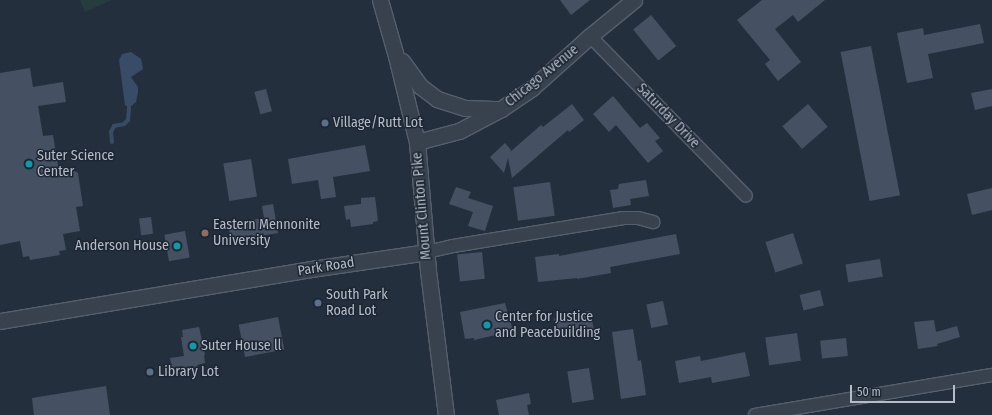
<!DOCTYPE html>
<style>
body{margin:0}
#map{position:relative;width:992px;height:415px;overflow:hidden;background:#242f3e;font-family:"Fira Sans Condensed",sans-serif}
div>[style]{position:absolute}
[style*='--x']{left:calc(var(--x)*1px);top:calc(var(--y)*1px);width:calc(var(--w)*1px);rotate:calc(var(--a)*1deg)}
.green>*{inset:0;background:#263c3f}
.water>*{inset:0;background:#394c67}
.stream>*{height:4px;margin:-2px;padding:0 2px;transform-origin:2px;border-radius:2px;background:#394c67}
.building>*{inset:0;background:#455162;transform-origin:0 0}
.roads{filter:drop-shadow(1px 0 #565f6c) drop-shadow(-1px 0 #565f6c) drop-shadow(0 1px #565f6c) drop-shadow(0 -1px #565f6c)}
.minor>*{height:12px;margin:-6px;padding:0 6px;transform-origin:6px;border-radius:6px;background:#38414e}
.tertiary>*{height:15px;margin:-7.5px;padding:0 7.5px;transform-origin:7.5px;border-radius:7.5px;background:#38414e}
.dots>*{width:11px;height:11px;translate:-50% -50%;box-sizing:border-box;border:2px solid #1d2633;border-radius:50%}
span{translate:-50% -50%;white-space:nowrap;text-align:center;line-height:1.15;-webkit-text-stroke:3px #1d2633;paint-order:stroke}
.street-label{font-size:14px;color:#b4bcc9}
.poi-label{font-size:14px;color:#b4bcc9}
.left{translate:0 -50%;text-align:left}
.right{translate:-100% -50%;text-align:right}
.scale{position:absolute;left:850px;top:385px;width:105px;height:18px;box-sizing:border-box;border:2px solid #b4bcc9;border-top:0;padding-left:5px;font-size:12px;line-height:14px;white-space:nowrap;color:#b4bcc9;-webkit-text-stroke:3px #1d2633;paint-order:stroke}
</style>
<div id="map">
<div class="green">
<i style="clip-path:polygon(80px 0,112px 0,85px 12px)"></i>
</div>
<div class="water">
<i style="clip-path:polygon(131px 52px,141px 59px,143px 69px,131px 77px,138px 87px,138px 92px,136px 102px,129px 108px,125px 105px,119px 60px,122px 54px)"></i>
</div>
<div class="stream">
<i style="--x:112;--y:142;--w:10;--a:-96"></i>
<i style="--x:111;--y:132;--w:7;--a:-63"></i>
<i style="--x:114;--y:126;--w:10;--a:-11"></i>
<i style="--x:124;--y:124;--w:6;--a:-45"></i>
<i style="--x:128;--y:120;--w:12;--a:-85"></i>
</div>
<div class="building">
<i style="clip-path:polygon(560px 0,590px 0,571px 15px)"></i>
<i style="clip-path:polygon(762px 0,825px 0,798px 22px,793px 15px,775px 29px,801px 62px,778px 81px,765px 64px,770px 60px,737px 20px)"></i>
<i style="left:651px;top:15px;width:40px;height:23px;rotate:51deg"></i>
<i style="clip-path:polygon(980px 24px,984px 43px,928px 54px,933px 78px,907px 83px,897px 33px,923px 28px,924px 35px)"></i>
<i style="left:871px;top:46px;width:152px;height:31px;rotate:79deg"></i>
<i style="clip-path:polygon(30px 68px,33px 87px,63px 82px,66px 102px,38px 106px,43px 136px,53px 135px,58px 165px,72px 169px,78px 173px,83px 206px,76px 207px,80px 231px,63px 234px,66px 250px,59px 251px,60px 255px,30px 260px,29px 256px,23px 257px,20px 241px,0 245px,0 73px)"></i>
<i style="left:266px;top:89px;width:23px;height:12px;rotate:75deg"></i>
<i style="clip-path:polygon(992px 89px,992px 106px,975px 110px,971px 93px)"></i>
<i style="clip-path:polygon(613px 96px,640px 128px,647px 123px,660px 138px,655px 141px,663px 151px,648px 163px,616px 125px,609px 132px,593px 114px)"></i>
<i style="clip-path:polygon(572px 104px,584px 120px,569px 132px,568px 130px,512px 178px,508px 158px,504px 173px,490px 157px,505px 143px,511px 150px,510px 152px,541px 125px,543px 127px)"></i>
<i style="left:808px;top:104px;width:30px;height:34px;rotate:49deg"></i>
<i style="clip-path:polygon(365px 145px,370px 171px,333px 177px,336px 197px,321px 199px,318px 180px,292px 184px,288px 159px)"></i>
<i style="left:251px;top:159px;width:38px;height:28px;rotate:81deg"></i>
<i style="clip-path:polygon(646px 180px,649px 196px,630px 199px,631px 205px,613px 208px,610px 190px,618px 189px,619px 184px)"></i>
<i style="left:550px;top:182px;width:34px;height:37px;rotate:82deg"></i>
<i style="clip-path:polygon(456px 187px,471px 192px,468px 198px,493px 206px,485px 231px,468px 226px,473px 212px,449px 204px)"></i>
<i style="clip-path:polygon(992px 188px,992px 210px,972px 215px,967px 194px)"></i>
<i style="clip-path:polygon(375px 197px,378px 221px,373px 222px,373px 224px,351px 227px,350px 219px,346px 220px,344px 206px,361px 204px,361px 198px)"></i>
<i style="clip-path:polygon(273px 204px,278px 233px,231px 241px,228px 224px,264px 218px,262px 206px)"></i>
<i style="left:151px;top:217px;width:17px;height:12px;rotate:83deg"></i>
<i style="left:185px;top:231px;width:27px;height:21px;rotate:80deg"></i>
<i style="left:793px;top:233px;width:32px;height:29px;rotate:72deg"></i>
<i style="clip-path:polygon(676px 234px,680px 254px,610px 267px,611px 273px,577px 279px,577px 278px,538px 282px,535px 257px,559px 254px,559px 256px)"></i>
<i style="left:482px;top:252px;width:27px;height:25px;rotate:84deg"></i>
<i style="left:880px;top:259px;width:18px;height:35px;rotate:81deg"></i>
<i style="left:820px;top:290px;width:16px;height:21px;rotate:76deg"></i>
<i style="left:663px;top:301px;width:24px;height:17px;rotate:78deg"></i>
<i style="clip-path:polygon(505px 303px,513px 331px,474px 340px,474px 338px,465px 339px,460px 312px)"></i>
<i style="left:590px;top:311px;width:19px;height:37px;rotate:78deg"></i>
<i style="left:278px;top:317px;width:33px;height:40px;rotate:79deg"></i>
<i style="clip-path:polygon(934px 320px,936px 332px,957px 326px,960px 337px,937px 344px,938px 346px,918px 349px,914px 322px)"></i>
<i style="clip-path:polygon(199px 327px,205px 355px,204px 355px,205px 363px,197px 365px,198px 368px,172px 372px,170px 358px,184px 356px,181px 337px,183px 337px,182px 330px)"></i>
<i style="clip-path:polygon(633px 329px,638px 361px,641px 360px,646px 395px,621px 399px,612px 332px)"></i>
<i style="left:797px;top:333px;width:28px;height:32px;rotate:82deg"></i>
<i style="left:846px;top:338px;width:18px;height:26px;rotate:84deg"></i>
<i style="clip-path:polygon(745px 352px,750px 376px,712px 383px,711px 377px,679px 383px,675px 361px,700px 356px,701px 361px)"></i>
<i style="left:589px;top:368px;width:32px;height:22px;rotate:81deg"></i>
<i style="clip-path:polygon(106px 386px,110px 415px,34px 415px,32px 398px)"></i>
<i style="clip-path:polygon(529px 393px,531px 404px,527px 405px,529px 415px,499px 415px,496px 400px)"></i>
</div>
<div class="roads">
<div class="minor">
<i style="--x:590;--y:36;--w:223;--a:45.7"></i>
<i style="--x:427;--y:252;--w:27;--a:-13"></i>
<i style="--x:453;--y:246;--w:173;--a:-9.3"></i>
<i style="--x:624;--y:218;--w:14;--a:0"></i>
<i style="--x:638;--y:218;--w:16;--a:15"></i>
<i style="--x:755;--y:415;--w:240;--a:-9.6"></i>
</div>
<div class="tertiary">
<i style="--x:380;--y:0;--w:58;--a:74.1"></i>
<i style="--x:396;--y:56;--w:89;--a:76.3"></i>
<i style="--x:417;--y:142;--w:129;--a:85.1"></i>
<i style="--x:428;--y:271;--w:145;--a:82.9"></i>
<i style="--x:402;--y:61;--w:31;--a:54"></i>
<i style="--x:420;--y:86;--w:21;--a:37"></i>
<i style="--x:437;--y:99;--w:29;--a:18"></i>
<i style="--x:465;--y:108;--w:36;--a:2"></i>
<i style="--x:417;--y:142;--w:43;--a:-14.7"></i>
<i style="--x:459;--y:131;--w:47;--a:-27.6"></i>
<i style="--x:501;--y:109;--w:37;--a:-34"></i>
<i style="--x:532;--y:88;--w:78;--a:-41.9"></i>
<i style="--x:590;--y:36;--w:57;--a:-39.3"></i>
<i style="--x:0;--y:321;--w:315;--a:-9.5"></i>
<i style="--x:311;--y:269;--w:117;--a:-8.3"></i>
</div>
</div>
<div class="dots">
<i style="left:325px;top:123px;background:#5c6f8a"></i>
<i style="left:29px;top:164px;background:#0f9aa8"></i>
<i style="left:205px;top:233px;background:#8d6e63"></i>
<i style="left:177px;top:246px;background:#0f9aa8"></i>
<i style="left:318px;top:303px;background:#5c6f8a"></i>
<i style="left:487px;top:325px;background:#0f9aa8"></i>
<i style="left:193px;top:346px;background:#0f9aa8"></i>
<i style="left:150px;top:372px;background:#5c6f8a"></i>
</div>
<div class="street-label">
<span style="left:542px;top:76px;rotate:-39deg">Chicago Avenue</span>
<span style="left:668px;top:116px;rotate:46deg">Saturday Drive</span>
<span style="left:422px;top:206px;rotate:-95deg">Mount Clinton Pike</span>
<span style="left:326px;top:267px;rotate:-9deg">Park Road</span>
</div>
<div class="poi-label">
<span class="left" style="left:333px;top:123px">Village/Rutt Lot</span>
<span class="left" style="left:37px;top:164px">Suter Science<br>Center</span>
<span class="left" style="left:213px;top:233px">Eastern Mennonite<br>University</span>
<span class="right" style="left:169px;top:246px">Anderson House</span>
<span class="left" style="left:326px;top:303px">South Park<br>Road Lot</span>
<span class="left" style="left:495px;top:325px">Center for Justice<br>and Peacebuilding</span>
<span class="left" style="left:201px;top:346px">Suter House ll</span>
<span class="left" style="left:158px;top:372px">Library Lot</span>
</div>
<div class="scale">50 m</div>
</div>
